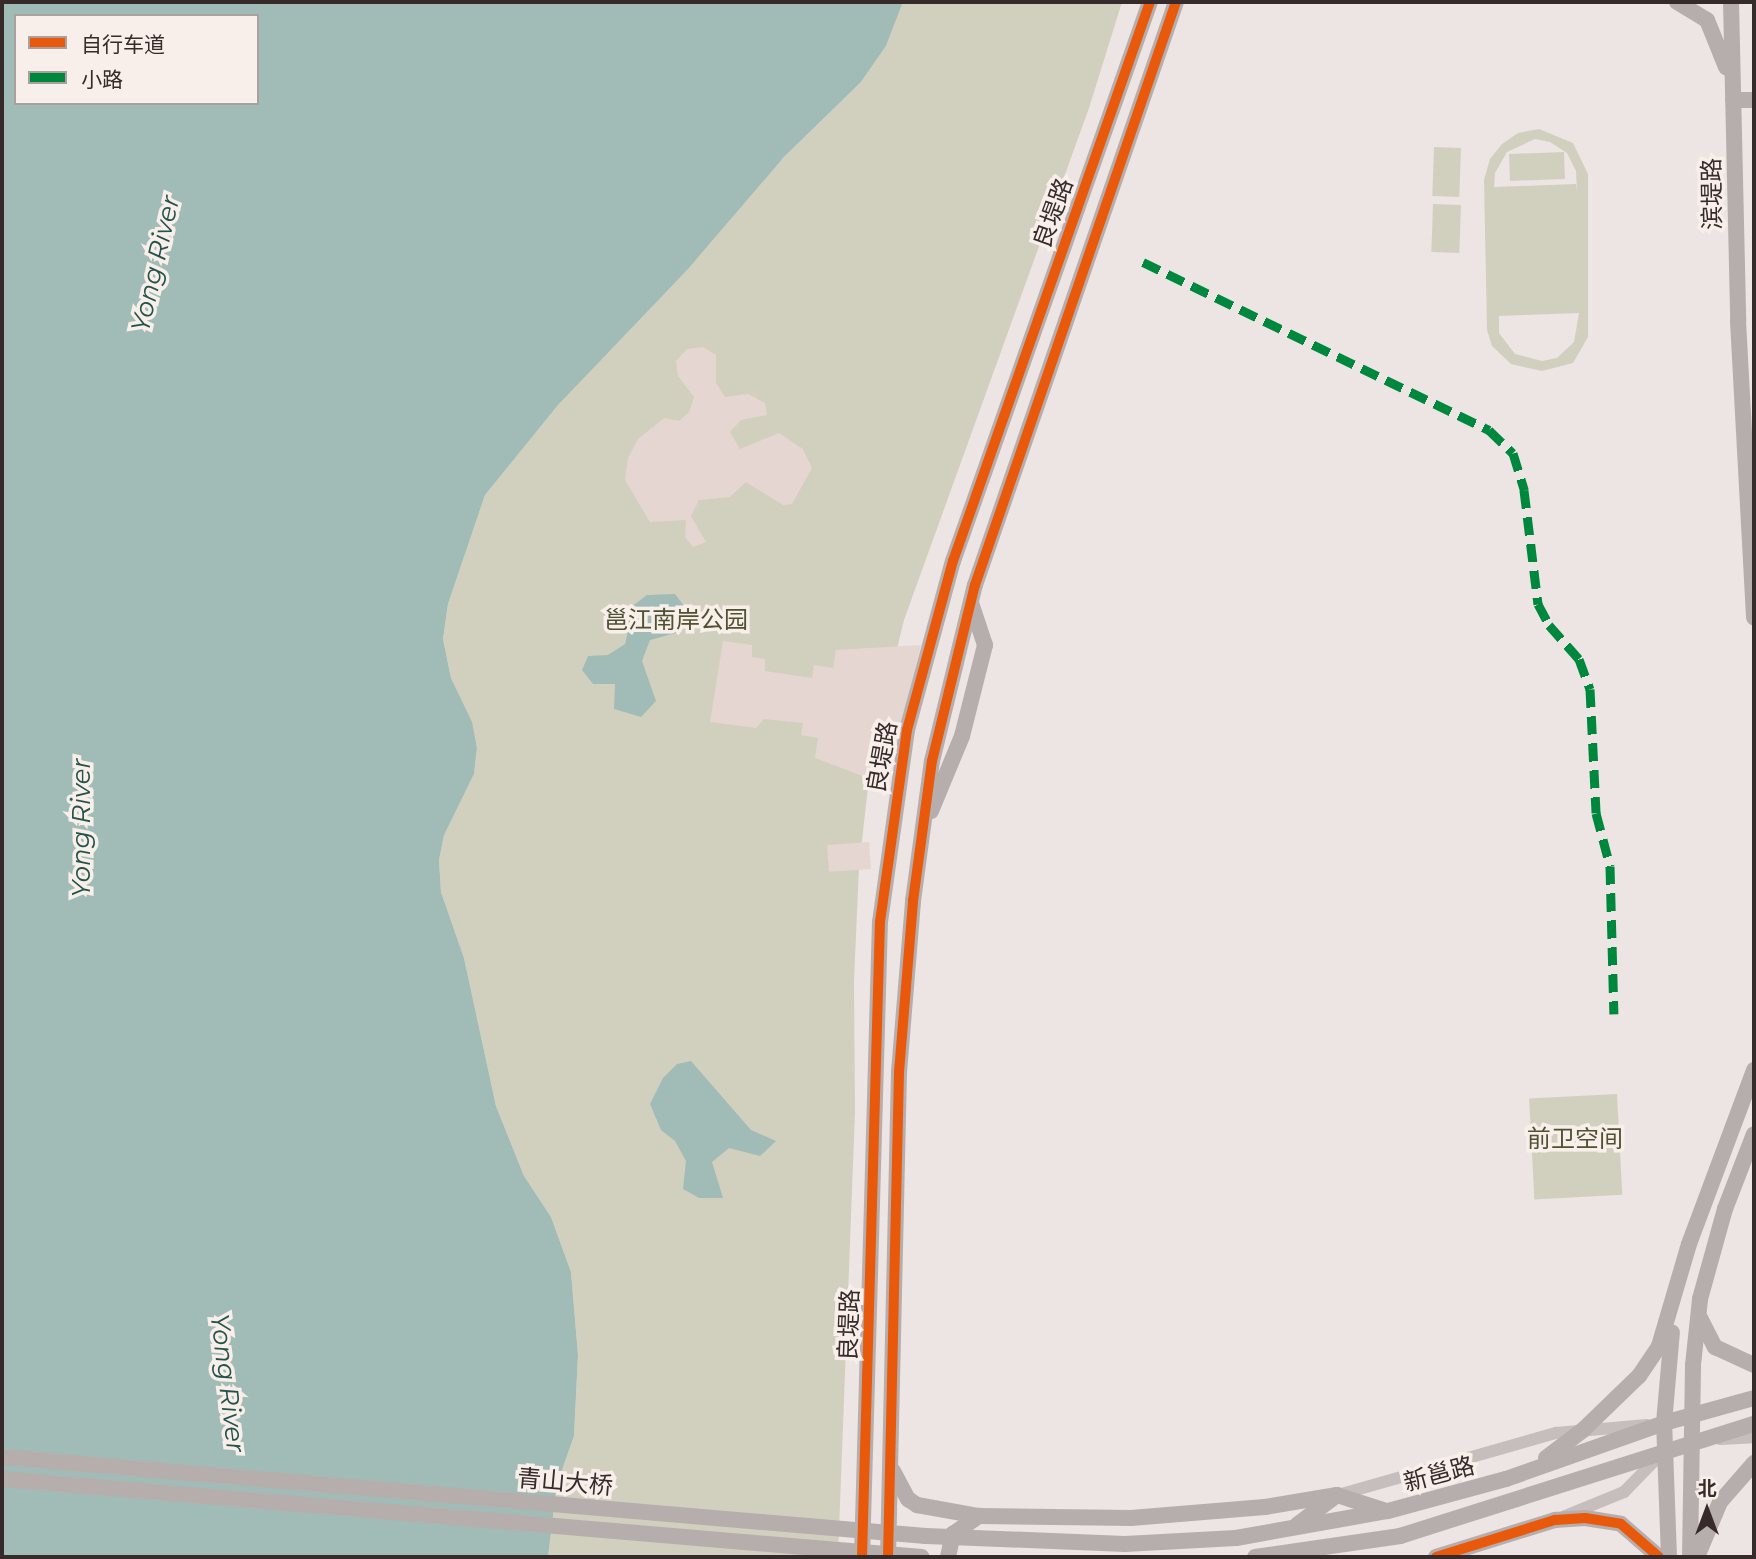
<!DOCTYPE html>
<meta charset="utf-8">
<style>
body{margin:0}
#map{position:relative;width:1756px;height:1559px;overflow:hidden;background:#ece5e3;font-family:Montserrat,"Noto Sans SC",sans-serif}
div>[style]{position:absolute}
[style*='--x']{left:calc(var(--x)*1px);top:calc(var(--y)*1px);width:calc(var(--w)*1px);rotate:calc(var(--a)*1deg)}
.green>*{inset:0;background:#d1d0be;transform-origin:0 0}
.plaza>*{inset:0;background:#e5d6d1;transform-origin:0 0}
.water>*{inset:0;background:#a1bcb6}
.street>*{height:12px;margin:-6px;padding:0 6px;transform-origin:6px;border-radius:6px;background:#c5bebc}
.secondary>*{height:16px;margin:-8px;padding:0 8px;transform-origin:8px;border-radius:8px;background:#b6aead}
.secondary-bridge>*{height:16px;margin:-8px;padding:0 8px;transform-origin:8px;border-radius:8px;background:#b6aead}
.quiet>*{height:9px;margin-top:-4.5px;transform-origin:0;background:repeating-linear-gradient(90deg,#00873e 0 18px,transparent 0 27px)}
.cycleway>*{height:10px;margin:-5px;padding:0 5px;transform-origin:5px;border-radius:5px;background:#e8590c}
span{translate:-50% -50%;white-space:nowrap;text-align:center;line-height:1.15;-webkit-text-stroke:7px #f8efeb;paint-order:stroke}
.street-label{font-size:24px;color:#362b2a}
.park-label{font-size:24px;color:#4e5231}
.water-label{font-size:26px;color:#24534b;font-style:italic}
.frame{position:absolute;inset:0;border:4px solid #362b2a;pointer-events:none}
.legend{position:absolute;left:14px;top:14px;width:245px;height:91px;box-sizing:border-box;background:#f8efeb;border:2px solid #aaa19e;margin:0;padding:9px 12px;list-style:none;font-size:21px;color:#362b2a}
.legend li{display:flex;align-items:center;gap:14px;height:35px}
.legend b{width:35px;border:2px solid #aaa19e}
.north{position:absolute;left:1672px;top:1475px;width:70px;height:70px;-webkit-text-stroke:5px #f8efeb;paint-order:stroke;rotate:0deg;font-size:19px;font-weight:700;line-height:28px;text-align:center;color:#362b2a}
.north::after{content:'';display:block;margin:auto;width:24px;height:32px;background:#362b2a;clip-path:polygon(50% 0,100% 100%,50% 72%,0 100%)}
</style>
<div id="map">
<div class="green">
<i style="clip-path:polygon(903px 2px,1122px 2px,1089px 108px,904px 620px,872px 752px,859px 867px,854px 981px,855px 1112px,838px 1557px,548px 1557px,557px 1484px,574px 1436px,578px 1355px,571px 1272px,551px 1217px,524px 1176px,496px 1106px,464px 958px,441px 892px,439px 860px,444px 834px,474px 774px,477px 748px,471px 722px,451px 678px,443px 639px,448px 604px,485px 495px,558px 405px,784px 157px,861px 82px,886px 46px)"></i>
<i style="clip-path:polygon(evenodd,1539px 129px,1573px 143px,1588px 174px,1588px 337px,1573px 363px,1542px 371px,1511px 364px,1492px 346px,1487px 330px,1484px 180px,1490px 159px,1502px 144px,1518px 133px,1539px 129px,1535px 139px,1550px 142px,1567px 153px,1576px 171px,1577px 192px,1576px 184px,1494px 187px,1495px 173px,1507px 152px,1535px 139px,1539px 129px,1579px 313px,1574px 342px,1557px 358px,1542px 361px,1515px 354px,1499px 333px,1499px 316px,1579px 313px)"></i>
<i style="left:1434px;top:147px;width:27px;height:49px;rotate:2deg"></i>
<i style="left:1564px;top:152px;width:27px;height:55px;rotate:88deg"></i>
<i style="left:1433px;top:204px;width:28px;height:48px;rotate:2deg"></i>
<i style="left:1617px;top:1094px;width:101px;height:88px;rotate:87deg"></i>
</div>
<div class="plaza">
<i style="clip-path:polygon(703px 347px,716px 355px,716px 383px,725px 397px,748px 394px,765px 403px,767px 415px,741px 420px,730px 432px,740px 449px,779px 433px,803px 449px,812px 468px,792px 504px,783px 505px,746px 482px,730px 497px,699px 500px,691px 516px,706px 542px,693px 547px,685px 537px,686px 520px,650px 522px,625px 480px,628px 458px,638px 439px,664px 418px,679px 421px,689px 412px,694px 397px,678px 376px,676px 361px,687px 349px)"></i>
<i style="clip-path:polygon(723px 641px,752px 645px,752px 657px,765px 659px,765px 671px,812px 678px,814px 665px,833px 668px,836px 650px,921px 645px,886px 785px,815px 758px,818px 738px,801px 735px,803px 723px,764px 719px,756px 728px,710px 722px)"></i>
<i style="left:869px;top:842px;width:27px;height:42px;rotate:86deg"></i>
</div>
<div class="water">
<i style="clip-path:polygon(evenodd,2px 2px,903px 2px,886px 46px,861px 82px,784px 157px,687px 270px,558px 405px,485px 495px,448px 604px,443px 639px,451px 678px,472px 722px,477px 748px,474px 774px,444px 835px,439px 860px,441px 892px,464px 958px,496px 1106px,524px 1176px,551px 1217px,571px 1272px,578px 1355px,574px 1436px,557px 1484px,548px 1557px,2px 1557px,2px 2px,16px 16px,257px 16px,257px 103px,16px 103px,16px 16px)"></i>
<i style="clip-path:polygon(675px 594px,688px 611px,679px 632px,650px 640px,642px 661px,656px 701px,641px 717px,614px 709px,615px 684px,593px 684px,582px 670px,588px 656px,608px 655px,625px 644px,629px 626px,622px 614px,647px 595px)"></i>
<i style="clip-path:polygon(691px 1061px,751px 1130px,776px 1141px,760px 1156px,729px 1148px,712px 1162px,723px 1198px,699px 1198px,683px 1189px,686px 1161px,675px 1141px,661px 1130px,650px 1104px,663px 1078px,677px 1064px)"></i>
</div>
<div class="street">
<i style="--x:1720;--y:1439;--w:34;--a:-3"></i>
<i style="--x:1338;--y:1495;--w:227;--a:-15.9"></i>
<i style="--x:1556;--y:1433;--w:91;--a:-5"></i>
<i style="--x:1565;--y:1516;--w:64;--a:-22.1"></i>
<i style="--x:1624;--y:1492;--w:54;--a:-45.7"></i>
</div>
<div class="secondary">
<i style="--x:1677;--y:2;--w:35;--a:31"></i>
<i style="--x:1707;--y:20;--w:51;--a:68"></i>
<i style="--x:1731;--y:2;--w:319;--a:88.7"></i>
<i style="--x:1738;--y:321;--w:297;--a:86.9"></i>
<i style="--x:1733;--y:100;--w:21;--a:0"></i>
<i style="--x:931;--y:811;--w:81;--a:-67.5"></i>
<i style="--x:962;--y:736;--w:94;--a:-75.8"></i>
<i style="--x:985;--y:645;--w:44;--a:-108.4"></i>
<i style="--x:1700;--y:1318;--w:33;--a:63"></i>
<i style="--x:1715;--y:1347;--w:43;--a:24.8"></i>
<i style="--x:1546;--y:1458;--w:46;--a:-37.1"></i>
<i style="--x:1583;--y:1430;--w:78;--a:-44"></i>
<i style="--x:1639;--y:1376;--w:36;--a:-56"></i>
<i style="--x:1659;--y:1346;--w:106;--a:-73.6"></i>
<i style="--x:1689;--y:1244;--w:186;--a:-69.5"></i>
<i style="--x:893;--y:1471;--w:32;--a:62"></i>
<i style="--x:908;--y:1499;--w:11;--a:34"></i>
<i style="--x:917;--y:1505;--w:63;--a:10.1"></i>
<i style="--x:979;--y:1516;--w:152;--a:0.8"></i>
<i style="--x:1131;--y:1518;--w:134;--a:-4.7"></i>
<i style="--x:1265;--y:1507;--w:73;--a:-9.5"></i>
<i style="--x:1337;--y:1495;--w:52;--a:18.1"></i>
<i style="--x:1297;--y:1525;--w:50;--a:-36.9"></i>
<i style="--x:1125;--y:1544;--w:111;--a:-3.1"></i>
<i style="--x:1236;--y:1538;--w:154;--a:-10.1"></i>
<i style="--x:1388;--y:1511;--w:122;--a:-15.2"></i>
<i style="--x:1506;--y:1479;--w:168;--a:-19.5"></i>
<i style="--x:1664;--y:1423;--w:93;--a:-15.5"></i>
<i style="--x:862;--y:1557;--w:635;--a:-88.38"></i>
<i style="--x:880;--y:922;--w:194;--a:-82"></i>
<i style="--x:907;--y:730;--w:175;--a:-74.8"></i>
<i style="--x:953;--y:561;--w:593;--a:-70.59"></i>
<i style="--x:888;--y:1557;--w:485;--a:-88.7"></i>
<i style="--x:899;--y:1072;--w:172;--a:-85.3"></i>
<i style="--x:913;--y:901;--w:141;--a:-82.3"></i>
<i style="--x:932;--y:761;--w:181;--a:-76.3"></i>
<i style="--x:975;--y:585;--w:617;--a:-70.98"></i>
<i style="--x:948;--y:1557;--w:24;--a:-78"></i>
<i style="--x:953;--y:1534;--w:32;--a:-35"></i>
<i style="--x:1255;--y:1557;--w:147;--a:-8.2"></i>
<i style="--x:1400;--y:1536;--w:371;--a:-17.6"></i>
<i style="--x:1436;--y:1557;--w:125;--a:-17.3"></i>
<i style="--x:1555;--y:1520;--w:30;--a:-4"></i>
<i style="--x:1585;--y:1518;--w:36;--a:9"></i>
<i style="--x:1621;--y:1524;--w:50;--a:41"></i>
<i style="--x:1669;--y:1557;--w:134;--a:-92.1"></i>
<i style="--x:1664;--y:1423;--w:91;--a:-85"></i>
<i style="--x:1690;--y:1557;--w:192;--a:-89.1"></i>
<i style="--x:1693;--y:1365;--w:66;--a:-83.9"></i>
<i style="--x:1700;--y:1299;--w:93;--a:-74.5"></i>
<i style="--x:1725;--y:1209;--w:80;--a:-68.9"></i>
<i style="--x:1697;--y:1557;--w:60;--a:-67.3"></i>
<i style="--x:1720;--y:1502;--w:52;--a:-48.9"></i>
</div>
<div class="secondary-bridge">
<i style="--x:2;--y:1457;--w:927;--a:4.89"></i>
<i style="--x:926;--y:1536;--w:199;--a:2.3"></i>
<i style="--x:2;--y:1479;--w:923;--a:4.85"></i>
</div>
<div class="quiet">
<i style="--x:1143;--y:262;--w:385;--a:25.9"></i>
<i style="--x:1489;--y:430;--w:33;--a:44"></i>
<i style="--x:1513;--y:453;--w:39;--a:73"></i>
<i style="--x:1524;--y:490;--w:115;--a:83"></i>
<i style="--x:1538;--y:604;--w:24;--a:62"></i>
<i style="--x:1549;--y:625;--w:45;--a:48.6"></i>
<i style="--x:1579;--y:659;--w:32;--a:70"></i>
<i style="--x:1590;--y:689;--w:124;--a:87.2"></i>
<i style="--x:1596;--y:813;--w:55;--a:75.2"></i>
<i style="--x:1610;--y:866;--w:148;--a:88.5"></i>
</div>
<div class="cycleway">
<i style="--x:862;--y:1557;--w:635;--a:-88.38"></i>
<i style="--x:880;--y:922;--w:194;--a:-82"></i>
<i style="--x:907;--y:730;--w:175;--a:-74.8"></i>
<i style="--x:953;--y:561;--w:593;--a:-70.59"></i>
<i style="--x:888;--y:1557;--w:485;--a:-88.7"></i>
<i style="--x:899;--y:1072;--w:172;--a:-85.3"></i>
<i style="--x:913;--y:901;--w:141;--a:-82.3"></i>
<i style="--x:932;--y:761;--w:181;--a:-76.3"></i>
<i style="--x:975;--y:585;--w:617;--a:-70.98"></i>
<i style="--x:1436;--y:1557;--w:125;--a:-17.3"></i>
<i style="--x:1555;--y:1520;--w:30;--a:-4"></i>
<i style="--x:1585;--y:1518;--w:36;--a:9"></i>
<i style="--x:1621;--y:1524;--w:50;--a:41"></i>
</div>
<div class="street-label">
<span style="left:1712px;top:194px;rotate:-91deg">滨堤路</span>
<span style="left:1053px;top:213px;rotate:-70deg">良堤路</span>
<span style="left:882px;top:757px;rotate:-80deg">良堤路</span>
<span style="left:849px;top:1325px;rotate:-88deg">良堤路</span>
<span style="left:1439px;top:1474px;rotate:-15deg">新邕路</span>
<span style="left:565px;top:1482px;rotate:5deg">青山大桥</span>
</div>
<div class="park-label">
<span style="left:676px;top:620px">邕江南岸公园</span>
<span style="left:1575px;top:1139px">前卫空间</span>
</div>
<div class="water-label">
<span style="left:156px;top:264px;rotate:-77deg">Yong River</span>
<span style="left:82px;top:828px;rotate:-90deg">Yong River</span>
<span style="left:227px;top:1383px;rotate:83deg">Yong River</span>
</div>
<div class="frame"></div>
<ul class="legend">
<li><b style="height:9px;background:#e8590c"></b>自行车道</li>
<li><b style="height:9px;background:#00873e"></b>小路</li>
</ul>
<div class="north">北</div>
</div>
